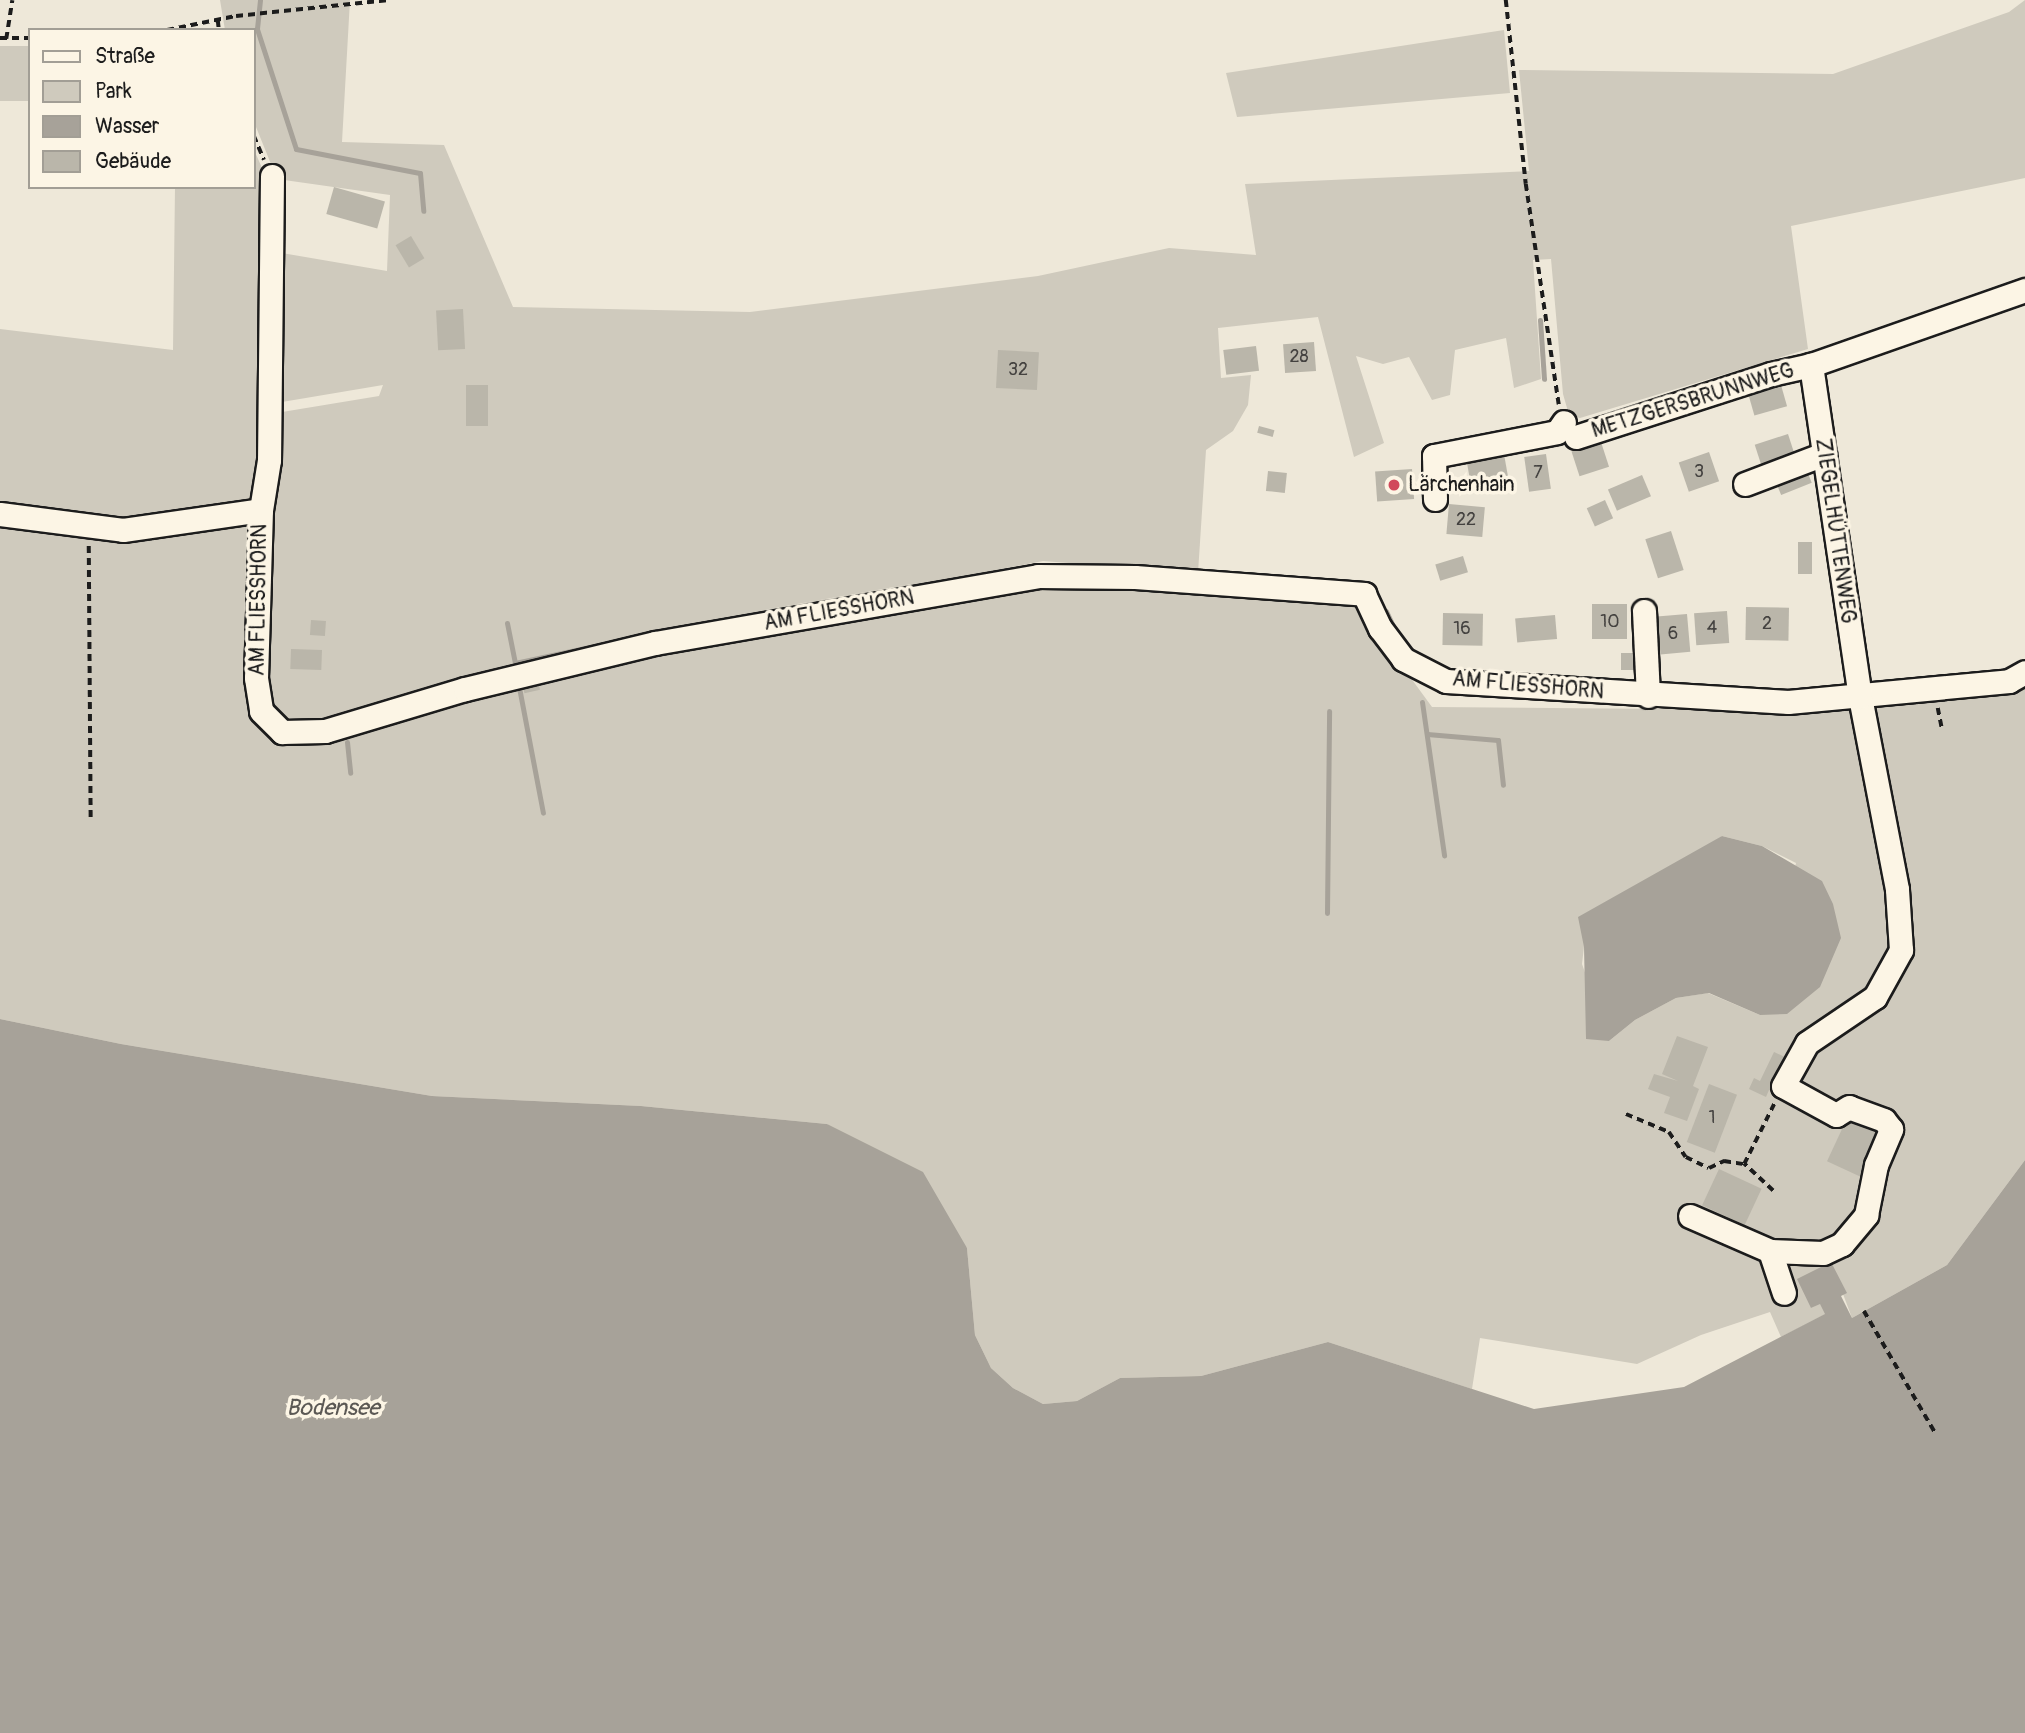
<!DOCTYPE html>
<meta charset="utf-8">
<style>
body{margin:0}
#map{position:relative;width:2025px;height:1733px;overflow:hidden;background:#eee8d9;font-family:Pangolin,sans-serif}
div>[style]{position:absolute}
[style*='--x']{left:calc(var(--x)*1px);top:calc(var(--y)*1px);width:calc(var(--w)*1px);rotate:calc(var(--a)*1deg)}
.green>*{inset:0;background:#cfcabd;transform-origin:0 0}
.water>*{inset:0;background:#a7a299}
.stream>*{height:5px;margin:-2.5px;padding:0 2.5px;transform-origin:2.5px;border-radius:2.5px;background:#a7a299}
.building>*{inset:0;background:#bab6aa;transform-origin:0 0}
.path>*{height:3.5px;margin-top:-1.75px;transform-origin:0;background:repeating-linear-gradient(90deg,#1c1c1c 0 7px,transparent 0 12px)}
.roads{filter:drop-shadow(2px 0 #1c1c1c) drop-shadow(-2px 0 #1c1c1c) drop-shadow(0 2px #1c1c1c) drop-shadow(0 -2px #1c1c1c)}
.minor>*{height:23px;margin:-11.5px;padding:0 11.5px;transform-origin:11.5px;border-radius:11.5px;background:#fcf5e5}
.dots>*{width:19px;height:19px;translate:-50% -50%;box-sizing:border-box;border:4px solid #fcf5e5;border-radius:50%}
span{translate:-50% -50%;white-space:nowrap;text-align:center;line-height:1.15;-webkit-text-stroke:7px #fcf5e5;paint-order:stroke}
.number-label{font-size:18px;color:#444240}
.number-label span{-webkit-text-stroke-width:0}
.street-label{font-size:21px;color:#1c1c1c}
.poi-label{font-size:21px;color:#1c1c1c}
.left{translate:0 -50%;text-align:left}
.water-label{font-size:23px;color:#5b5854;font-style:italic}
.legend{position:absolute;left:28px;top:28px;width:228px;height:161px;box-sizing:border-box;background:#fcf5e5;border:2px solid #a29e95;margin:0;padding:9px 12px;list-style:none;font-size:21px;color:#1c1c1c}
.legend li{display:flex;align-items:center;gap:14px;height:35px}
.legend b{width:35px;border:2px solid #a29e95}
</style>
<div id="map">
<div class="green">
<i style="clip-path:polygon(evenodd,220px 0,350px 0,342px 142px,444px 145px,513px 307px,750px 312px,1038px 276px,1169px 248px,1256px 255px,1245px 184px,1529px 171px,1519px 70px,1833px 74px,2009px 12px,2025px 0,2025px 178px,1791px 226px,1808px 349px,1580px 418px,1569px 415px,1563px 394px,1551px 259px,1533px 260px,1541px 379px,1514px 388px,1506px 338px,1455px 350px,1450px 395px,1432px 400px,1409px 357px,1383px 364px,1356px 356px,1384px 443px,1354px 457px,1318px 317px,1218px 328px,1221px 378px,1251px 375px,1248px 405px,1233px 431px,1206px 450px,1198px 573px,1043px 561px,657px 635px,1038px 583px,1133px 585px,1356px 603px,1432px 707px,1770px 710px,2025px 679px,2025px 1160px,1947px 1265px,1852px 1318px,1831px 1262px,1811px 1308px,1820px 1303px,1826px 1314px,1781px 1337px,1770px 1312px,1701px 1335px,1637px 1364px,1480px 1338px,1472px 1389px,1328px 1342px,1201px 1376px,1120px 1378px,1077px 1401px,1043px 1404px,1013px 1388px,991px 1368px,975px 1335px,967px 1248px,827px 1124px,641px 1106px,432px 1096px,121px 1044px,0 1019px,0 524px,127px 540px,235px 521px,257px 530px,244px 677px,253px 715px,349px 737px,321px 719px,287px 721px,274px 711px,269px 665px,276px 413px,379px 396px,383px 385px,276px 403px,276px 252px,387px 271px,390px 195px,277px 179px,254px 122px,254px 30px,225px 30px,220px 0,1722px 836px,1762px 846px,1796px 863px,1760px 1015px,1708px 993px,1676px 998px,1635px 1020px,1609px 1041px,1582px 964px,1584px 947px,1722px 836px)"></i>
<i style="clip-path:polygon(1504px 30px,1510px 93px,1237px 117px,1226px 73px)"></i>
<i style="left:0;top:46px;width:30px;height:55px"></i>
<i style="clip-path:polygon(254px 150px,263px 170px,262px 407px,255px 500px,118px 525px,0 508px,0 329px,173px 350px,175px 187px,254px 187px)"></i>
</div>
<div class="water">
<i style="clip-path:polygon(1722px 836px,1762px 846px,1822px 881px,1833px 904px,1841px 938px,1820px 987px,1787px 1014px,1760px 1015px,1709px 993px,1676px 998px,1635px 1020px,1609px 1041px,1586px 1039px,1584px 947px,1578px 917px)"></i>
<i style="clip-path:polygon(0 1019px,121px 1044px,432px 1096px,641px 1106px,827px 1124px,923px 1172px,967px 1248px,975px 1335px,991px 1368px,1013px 1388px,1043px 1404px,1077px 1401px,1120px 1378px,1201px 1376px,1328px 1342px,1534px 1409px,1684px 1387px,1825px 1314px,1820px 1304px,1811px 1308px,1797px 1279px,1831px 1262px,1847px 1293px,1841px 1296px,1852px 1318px,1947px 1265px,2025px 1160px,2025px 1733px,0 1733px)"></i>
</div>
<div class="stream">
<i style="--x:260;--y:0;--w:29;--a:96"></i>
<i style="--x:257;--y:29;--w:126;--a:72"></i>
<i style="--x:296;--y:149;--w:126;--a:11"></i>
<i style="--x:420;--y:173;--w:38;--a:85"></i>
<i style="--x:1540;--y:320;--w:59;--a:86.1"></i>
<i style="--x:1386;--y:611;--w:21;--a:65"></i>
<i style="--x:507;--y:623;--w:41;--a:78.7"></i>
<i style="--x:515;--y:663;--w:91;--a:-12.1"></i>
<i style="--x:518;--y:682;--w:133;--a:79.2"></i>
<i style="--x:1422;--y:702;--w:155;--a:81.8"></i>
<i style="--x:1427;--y:734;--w:71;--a:4.8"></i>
<i style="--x:1498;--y:740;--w:45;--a:83.7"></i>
<i style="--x:347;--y:742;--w:31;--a:84"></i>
<i style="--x:1327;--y:913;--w:202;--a:-89.4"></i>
</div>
<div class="building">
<i style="left:334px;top:187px;width:53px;height:28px;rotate:16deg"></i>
<i style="left:411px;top:236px;width:26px;height:18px;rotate:59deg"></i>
<i style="left:463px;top:309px;width:40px;height:27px;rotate:87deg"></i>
<i style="left:1314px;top:342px;width:29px;height:31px;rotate:86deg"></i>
<i style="left:1256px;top:346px;width:25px;height:33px;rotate:83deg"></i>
<i style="left:998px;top:350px;width:41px;height:38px;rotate:3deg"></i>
<i style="left:488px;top:385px;width:41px;height:22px;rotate:90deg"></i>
<i style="left:1781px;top:385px;width:22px;height:34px;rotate:74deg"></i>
<i style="left:1259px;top:426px;width:16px;height:7px;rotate:15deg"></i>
<i style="left:1788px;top:434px;width:22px;height:35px;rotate:72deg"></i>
<i style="left:1601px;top:442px;width:26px;height:31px;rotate:72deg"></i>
<i style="left:1709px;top:452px;width:31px;height:32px;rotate:71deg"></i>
<i style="left:1504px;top:454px;width:28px;height:38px;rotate:80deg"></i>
<i style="left:1546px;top:454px;width:35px;height:22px;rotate:82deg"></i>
<i style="left:1805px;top:466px;width:18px;height:33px;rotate:68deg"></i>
<i style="left:1412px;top:469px;width:30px;height:37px;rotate:86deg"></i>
<i style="left:1268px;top:471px;width:19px;height:20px;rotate:6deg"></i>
<i style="left:1642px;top:475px;width:23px;height:37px;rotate:67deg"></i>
<i style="left:1605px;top:500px;width:20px;height:20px;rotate:66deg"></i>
<i style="left:1449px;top:504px;width:36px;height:30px;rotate:5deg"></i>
<i style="left:1671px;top:531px;width:41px;height:27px;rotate:72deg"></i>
<i style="left:1798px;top:542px;width:14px;height:32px"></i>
<i style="left:1463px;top:556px;width:17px;height:29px;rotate:73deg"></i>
<i style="left:1627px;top:604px;width:35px;height:35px;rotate:90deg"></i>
<i style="left:1746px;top:607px;width:43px;height:33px;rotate:1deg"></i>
<i style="left:1727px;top:611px;width:32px;height:33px;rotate:86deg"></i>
<i style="left:1443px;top:613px;width:40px;height:32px;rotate:1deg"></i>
<i style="left:1687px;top:614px;width:38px;height:30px;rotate:85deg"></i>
<i style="left:1555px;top:615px;width:24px;height:40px;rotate:85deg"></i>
<i style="left:311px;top:620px;width:15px;height:15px;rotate:4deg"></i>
<i style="left:291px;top:649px;width:31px;height:20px;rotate:2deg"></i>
<i style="left:1636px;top:653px;width:17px;height:15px;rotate:90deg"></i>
<i style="left:538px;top:681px;width:9px;height:16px;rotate:77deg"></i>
<i style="clip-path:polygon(1677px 1036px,1708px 1047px,1693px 1086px,1699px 1089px,1687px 1121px,1664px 1113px,1670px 1097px,1648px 1089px,1654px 1074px,1678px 1081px,1662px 1074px)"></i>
<i style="clip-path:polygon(1774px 1052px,1789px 1059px,1774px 1092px,1769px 1090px,1766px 1097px,1749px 1089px,1754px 1078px,1760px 1081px)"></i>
<i style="left:1709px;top:1084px;width:30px;height:62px;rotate:21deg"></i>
<i style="left:1849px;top:1114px;width:40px;height:52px;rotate:25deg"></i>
<i style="left:1719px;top:1169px;width:47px;height:40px;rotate:25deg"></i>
</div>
<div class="path">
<i style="--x:1506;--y:0;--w:185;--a:83.8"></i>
<i style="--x:1526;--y:184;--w:223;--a:81.5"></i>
<i style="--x:218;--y:20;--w:10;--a:84"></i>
<i style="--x:167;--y:30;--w:70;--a:-11.5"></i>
<i style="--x:236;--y:16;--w:154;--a:-6"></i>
<i style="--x:0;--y:38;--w:30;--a:0"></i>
<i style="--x:6;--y:39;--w:39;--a:-81"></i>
<i style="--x:254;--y:136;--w:26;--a:67"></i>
<i style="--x:89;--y:546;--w:274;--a:89.6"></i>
<i style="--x:1938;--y:708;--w:21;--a:79"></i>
<i style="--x:1626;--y:1114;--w:47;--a:22.7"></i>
<i style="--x:1669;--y:1132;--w:30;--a:56"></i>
<i style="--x:1686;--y:1157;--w:25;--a:26"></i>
<i style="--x:1709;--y:1168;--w:17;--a:-25"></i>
<i style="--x:1724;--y:1161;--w:20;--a:9"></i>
<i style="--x:1773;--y:1191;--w:40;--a:-137"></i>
<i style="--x:1744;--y:1164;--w:67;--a:-63.4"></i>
<i style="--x:1864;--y:1311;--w:143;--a:59.7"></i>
</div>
<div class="roads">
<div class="minor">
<i style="--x:272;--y:176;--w:284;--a:90.6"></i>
<i style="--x:269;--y:460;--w:51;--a:99.1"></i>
<i style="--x:261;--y:510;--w:168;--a:91.7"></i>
<i style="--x:256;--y:678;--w:33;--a:81"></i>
<i style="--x:261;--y:711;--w:30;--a:45"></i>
<i style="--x:282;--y:732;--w:43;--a:-1.3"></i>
<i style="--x:325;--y:731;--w:146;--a:-16.7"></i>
<i style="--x:465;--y:689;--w:195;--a:-13.6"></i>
<i style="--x:655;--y:643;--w:389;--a:-9.9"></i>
<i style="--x:1038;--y:576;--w:97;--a:0.6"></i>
<i style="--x:1135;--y:577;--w:230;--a:4.2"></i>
<i style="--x:1364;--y:594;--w:38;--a:65"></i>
<i style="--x:1380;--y:628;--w:39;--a:53"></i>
<i style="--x:1403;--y:659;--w:48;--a:27.1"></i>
<i style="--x:1446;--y:681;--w:343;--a:3.5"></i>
<i style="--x:1788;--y:702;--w:222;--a:-5.4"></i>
<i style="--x:2009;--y:681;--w:18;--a:-29"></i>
<i style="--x:1576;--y:437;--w:205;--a:-17.9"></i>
<i style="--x:1771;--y:374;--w:41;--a:-12.7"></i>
<i style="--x:1811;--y:365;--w:227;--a:-19.3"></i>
<i style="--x:1745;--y:484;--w:85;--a:-20.8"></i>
<i style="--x:1435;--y:499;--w:43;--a:-91.3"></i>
<i style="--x:1434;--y:456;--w:125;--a:-11"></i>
<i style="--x:1557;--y:432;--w:12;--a:-55"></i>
<i style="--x:0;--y:514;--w:124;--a:7.4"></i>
<i style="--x:123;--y:530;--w:139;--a:-8.2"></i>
<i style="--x:1644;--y:611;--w:85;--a:87.3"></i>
<i style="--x:1690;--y:1216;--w:87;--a:23.6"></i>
<i style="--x:1770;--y:1251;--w:44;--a:71.6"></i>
<i style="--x:1770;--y:1251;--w:53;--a:2.2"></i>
<i style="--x:1823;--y:1253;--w:21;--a:-25"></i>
<i style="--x:1842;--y:1244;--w:38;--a:-50"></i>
<i style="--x:1866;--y:1215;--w:51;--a:-78.7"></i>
<i style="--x:1876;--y:1165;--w:39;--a:-67"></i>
<i style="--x:1891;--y:1129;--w:11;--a:-128"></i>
<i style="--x:1884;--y:1120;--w:37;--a:-160"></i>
<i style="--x:1849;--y:1107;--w:15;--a:148"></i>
<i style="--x:1836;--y:1115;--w:60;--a:-151.3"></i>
<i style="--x:1783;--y:1086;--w:49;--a:-60.8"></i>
<i style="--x:1807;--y:1043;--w:82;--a:-34.1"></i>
<i style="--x:1875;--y:997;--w:54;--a:-61"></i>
<i style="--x:1901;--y:950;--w:61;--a:-93.8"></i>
<i style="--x:1897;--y:889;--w:196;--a:-100.9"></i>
<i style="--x:1860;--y:697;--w:336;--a:-98.4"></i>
</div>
</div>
<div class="dots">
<i style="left:1394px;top:485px;background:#d1495b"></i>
</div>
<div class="number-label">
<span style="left:1299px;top:357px">28</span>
<span style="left:1018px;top:370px">32</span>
<span style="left:1699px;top:472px">3</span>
<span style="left:1538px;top:473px">7</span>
<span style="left:1466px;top:520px">22</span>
<span style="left:1610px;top:622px">10</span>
<span style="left:1767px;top:624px">2</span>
<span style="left:1712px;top:628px">4</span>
<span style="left:1462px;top:629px">16</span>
<span style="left:1673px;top:634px">6</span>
<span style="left:1712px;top:1118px">1</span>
</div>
<div class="street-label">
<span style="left:1693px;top:401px;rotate:-17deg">METZGERSBRUNNWEG</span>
<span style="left:1835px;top:531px;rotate:82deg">ZIEGELHÜTTENWEG</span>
<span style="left:259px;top:600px;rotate:-89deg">AM FLIESSHORN</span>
<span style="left:839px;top:611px;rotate:-10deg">AM FLIESSHORN</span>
<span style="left:1528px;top:686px;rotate:5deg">AM FLIESSHORN</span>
</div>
<div class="poi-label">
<span class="left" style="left:1408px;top:485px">Lärchenhain</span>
</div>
<div class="water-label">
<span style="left:333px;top:1408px">Bodensee</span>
</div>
<ul class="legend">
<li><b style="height:9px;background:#fcf5e5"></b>Straße</li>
<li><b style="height:19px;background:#cfcabd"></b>Park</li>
<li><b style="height:19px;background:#a7a299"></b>Wasser</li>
<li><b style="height:19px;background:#bab6aa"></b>Gebäude</li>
</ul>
</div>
